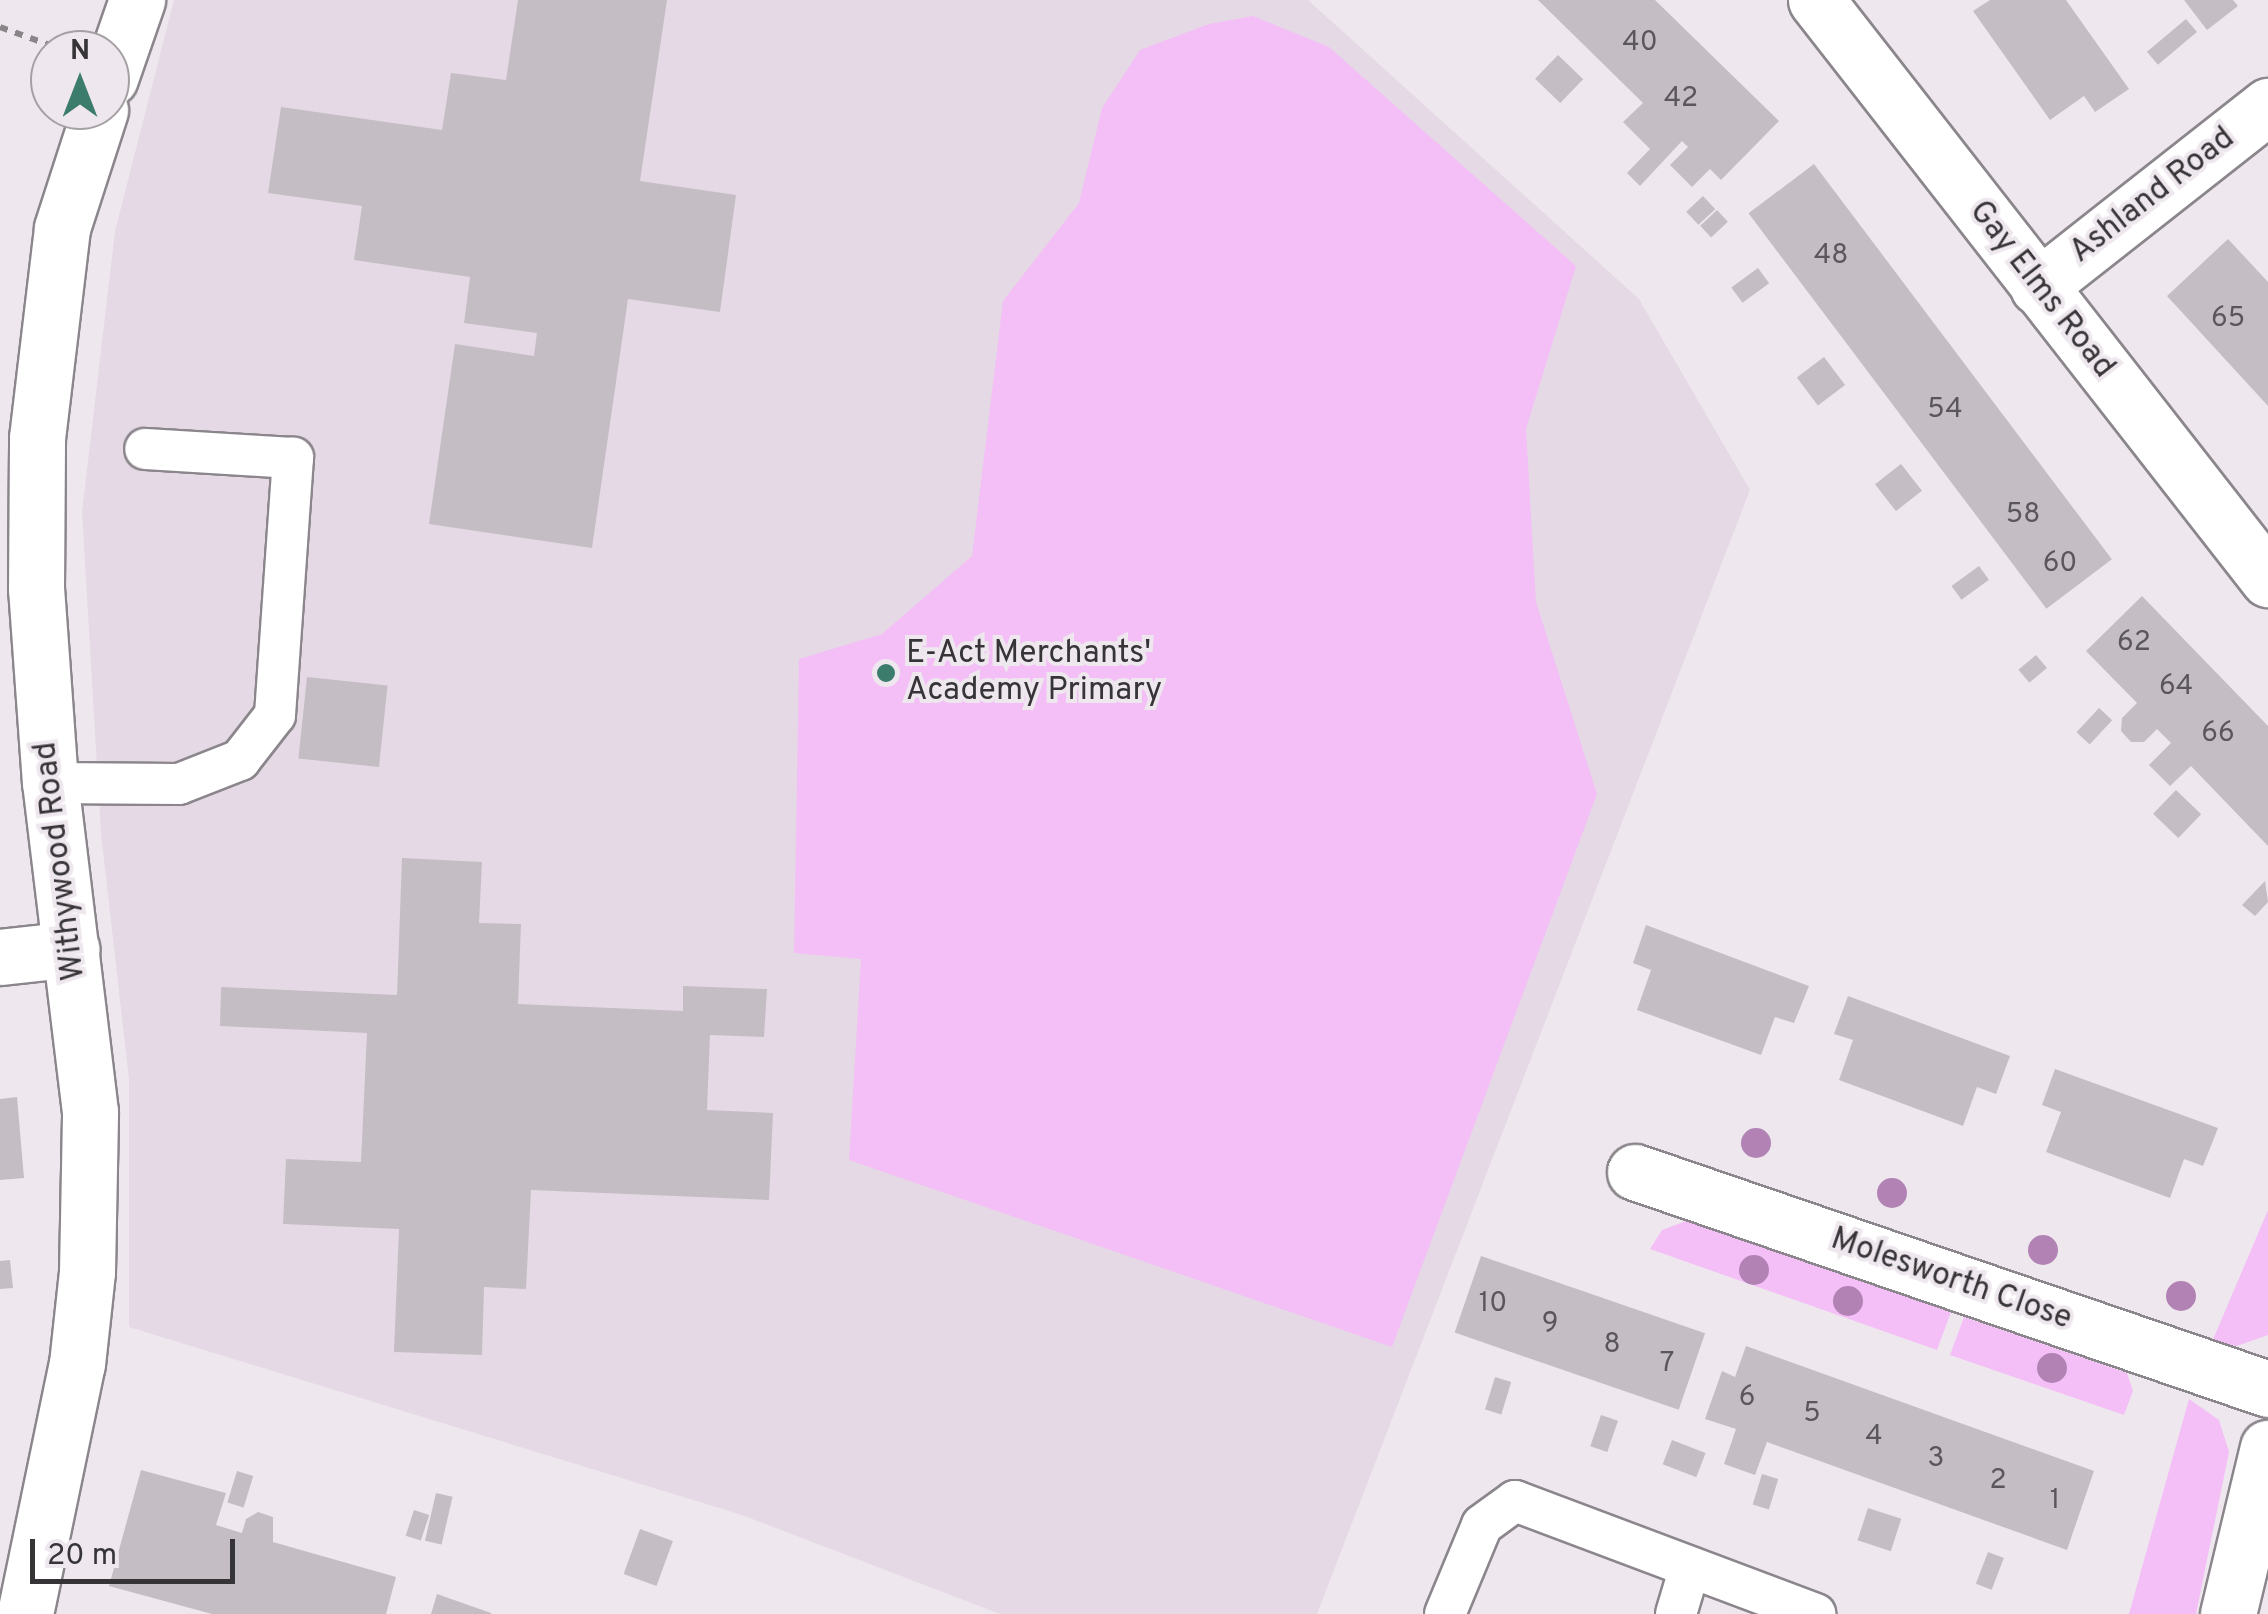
<!DOCTYPE html>
<style>
body{margin:0}
#map{position:relative;width:2268px;height:1614px;overflow:hidden;background:#eee8ee;font-family:Overpass,sans-serif}
div>[style]{position:absolute}
[style*='--x']{left:calc(var(--x)*1px);top:calc(var(--y)*1px);width:calc(var(--w)*1px);rotate:calc(var(--a)*1deg)}
.built>*{inset:0;background:#e5d9e5}
.green>*{inset:0;background:#f4bef7}
.building>*{inset:0;background:#c4bec4;transform-origin:0 0}
.path>*{height:6px;margin-top:-3px;transform-origin:0;background:repeating-linear-gradient(90deg,#898589 0 8px,transparent 0 16px)}
.roads{filter:drop-shadow(2px 0 #8b868c) drop-shadow(-2px 0 #8b868c) drop-shadow(0 2px #8b868c) drop-shadow(0 -2px #8b868c)}
.service>*{height:40px;margin:-20px;padding:0 20px;transform-origin:20px;border-radius:20px;background:#fff}
.minor>*{height:55px;margin:-27.5px;padding:0 27.5px;transform-origin:27.5px;border-radius:27.5px;background:#fff}
.trees>*{width:30px;height:30px;margin:-15px;border-radius:50%;background:#b282b5}
.dots>*{width:28px;height:28px;translate:-50% -50%;box-sizing:border-box;border:5px solid #eee8ee;border-radius:50%}
span{translate:-50% -50%;white-space:nowrap;text-align:center;line-height:1.15;-webkit-text-stroke:8px #eee8ee;paint-order:stroke}
.number-label{font-size:28px;color:#5a565a}
.number-label span{-webkit-text-stroke-width:0}
.street-label{font-size:32px;color:#363436}
.poi-label{font-size:32px;color:#363436}
.left{translate:0 -50%;text-align:left}
.north{position:absolute;left:30px;top:30px;width:100px;height:100px;box-sizing:border-box;background:#eee8ee;border:2px solid #a4a0a4;border-radius:50%;rotate:0deg;font-size:28px;font-weight:700;line-height:40px;text-align:center;color:#363436}
.north::after{content:'';display:block;margin:auto;width:35px;height:45px;background:#3b7c6c;clip-path:polygon(50% 0,100% 100%,50% 72%,0 100%)}
.scale{position:absolute;left:30px;top:1539px;width:205px;height:45px;box-sizing:border-box;border:5px solid #363436;border-top:0;padding-left:12px;font-size:30px;line-height:35px;white-space:nowrap;color:#363436;-webkit-text-stroke:8px #eee8ee;paint-order:stroke}
</style>
<div id="map">
<div class="built">
<i style="clip-path:polygon(174px 0,1308px 0,1639px 299px,1750px 490px,1317px 1614px,1000px 1614px,742px 1515px,129px 1327px,129px 1079px,101px 834px,82px 512px,115px 231px)"></i>
</div>
<div class="green">
<i style="clip-path:polygon(1253px 16px,1329px 47px,1576px 266px,1526px 429px,1536px 602px,1597px 794px,1392px 1347px,849px 1160px,861px 959px,794px 953px,799px 659px,882px 634px,972px 556px,1003px 301px,1079px 203px,1102px 108px,1140px 50px,1209px 24px)"></i>
<i style="clip-path:polygon(2268px 1210px,2268px 1335px,2237px 1346px,2212px 1342px)"></i>
<i style="clip-path:polygon(1686px 1221px,1951px 1312px,1937px 1350px,1650px 1249px,1662px 1230px)"></i>
<i style="clip-path:polygon(1964px 1317px,2127px 1373px,2133px 1391px,2124px 1415px,1950px 1355px)"></i>
<i style="clip-path:polygon(2189px 1399px,2219px 1420px,2229px 1452px,2196px 1614px,2129px 1614px)"></i>
</div>
<div class="building">
<i style="clip-path:polygon(518px 0,667px 0,640px 181px,736px 195px,720px 312px,628px 299px,592px 548px,429px 524px,455px 344px,534px 356px,537px 333px,464px 323px,470px 277px,354px 260px,362px 206px,268px 193px,281px 107px,442px 130px,451px 73px,506px 80px)"></i>
<i style="clip-path:polygon(1538px 0,1655px 0,1779px 121px,1721px 180px,1710px 169px,1692px 187px,1670px 165px,1688px 147px,1682px 141px,1640px 186px,1627px 173px,1650px 149px,1623px 122px,1643px 103px)"></i>
<i style="clip-path:polygon(1990px 0,2066px 0,2129px 89px,2095px 112px,2084px 96px,2050px 120px,1973px 11px)"></i>
<i style="clip-path:polygon(2184px 0,2233px 0,2238px 6px,2207px 30px)"></i>
<i style="left:2186px;top:19px;width:17px;height:51px;rotate:50deg"></i>
<i style="left:1558px;top:55px;width:35px;height:33px;rotate:44deg"></i>
<i style="left:1814px;top:164px;width:495px;height:82px;rotate:53deg"></i>
<i style="left:1703px;top:196px;width:18px;height:23px;rotate:47deg"></i>
<i style="left:1717px;top:210px;width:16px;height:23px;rotate:47deg"></i>
<i style="clip-path:polygon(2228px 239px,2268px 282px,2268px 406px,2167px 296px)"></i>
<i style="left:1758px;top:268px;width:19px;height:33px;rotate:54deg"></i>
<i style="left:1824px;top:357px;width:35px;height:34px;rotate:53deg"></i>
<i style="left:1901px;top:464px;width:34px;height:33px;rotate:52deg"></i>
<i style="left:1979px;top:566px;width:17px;height:34px;rotate:54deg"></i>
<i style="clip-path:polygon(2142px 596px,2268px 726px,2268px 846px,2191px 766px,2170px 786px,2149px 765px,2171px 743px,2157px 729px,2144px 742px,2131px 742px,2121px 731px,2122px 718px,2137px 703px,2086px 651px)"></i>
<i style="left:2036px;top:655px;width:17px;height:23px;rotate:50deg"></i>
<i style="left:307px;top:677px;width:81px;height:82px;rotate:6deg"></i>
<i style="left:2099px;top:708px;width:18px;height:33px;rotate:43deg"></i>
<i style="left:2176px;top:790px;width:35px;height:33px;rotate:44deg"></i>
<i style="clip-path:polygon(402px 858px,482px 862px,479px 923px,521px 924px,518px 1004px,683px 1011px,683px 986px,767px 989px,764px 1037px,710px 1035px,707px 1110px,773px 1113px,769px 1200px,531px 1190px,526px 1289px,484px 1287px,482px 1355px,394px 1352px,399px 1229px,283px 1224px,286px 1159px,361px 1162px,367px 1033px,220px 1026px,221px 987px,397px 995px)"></i>
<i style="clip-path:polygon(2265px 881px,2268px 902px,2255px 916px,2242px 905px)"></i>
<i style="clip-path:polygon(1646px 925px,1809px 986px,1794px 1023px,1775px 1017px,1761px 1055px,1637px 1010px,1651px 970px,1633px 963px)"></i>
<i style="clip-path:polygon(1848px 996px,2010px 1056px,1996px 1094px,1977px 1087px,1963px 1126px,1839px 1080px,1853px 1040px,1834px 1034px)"></i>
<i style="clip-path:polygon(2055px 1069px,2218px 1128px,2203px 1166px,2184px 1159px,2170px 1198px,2046px 1152px,2061px 1112px,2042px 1105px)"></i>
<i style="clip-path:polygon(17px 1097px,24px 1178px,0 1180px,0 1099px)"></i>
<i style="left:1481px;top:1256px;width:237px;height:81px;rotate:19deg"></i>
<i style="clip-path:polygon(10px 1260px,13px 1288px,0 1289px,0 1261px)"></i>
<i style="clip-path:polygon(1746px 1346px,2094px 1471px,2067px 1550px,1767px 1442px,1755px 1475px,1724px 1464px,1736px 1429px,1705px 1419px,1722px 1371px,1735px 1377px)"></i>
<i style="left:1495px;top:1377px;width:17px;height:34px;rotate:17deg"></i>
<i style="left:1601px;top:1415px;width:18px;height:33px;rotate:19deg"></i>
<i style="left:1672px;top:1440px;width:36px;height:26px;rotate:21deg"></i>
<i style="clip-path:polygon(141px 1470px,226px 1493px,216px 1525px,242px 1533px,246px 1519px,258px 1512px,273px 1517px,273px 1542px,396px 1577px,386px 1614px,212px 1614px,109px 1586px)"></i>
<i style="left:237px;top:1471px;width:17px;height:33px;rotate:17deg"></i>
<i style="left:1762px;top:1474px;width:17px;height:32px;rotate:17deg"></i>
<i style="left:436px;top:1493px;width:17px;height:49px;rotate:13deg"></i>
<i style="left:1868px;top:1508px;width:35px;height:34px;rotate:18deg"></i>
<i style="left:414px;top:1510px;width:16px;height:27px;rotate:18deg"></i>
<i style="left:640px;top:1529px;width:35px;height:48px;rotate:20deg"></i>
<i style="left:1988px;top:1552px;width:17px;height:34px;rotate:21deg"></i>
<i style="clip-path:polygon(437px 1594px,491px 1613px,491px 1614px,431px 1614px)"></i>
</div>
<div class="path">
<i style="--x:0;--y:27;--w:59;--a:20"></i>
</div>
<div class="roads">
<div class="service">
<i style="--x:50;--y:783;--w:129;--a:0.4"></i>
<i style="--x:179;--y:784;--w:66;--a:-21.5"></i>
<i style="--x:240;--y:760;--w:57;--a:-52.1"></i>
<i style="--x:275;--y:715;--w:258;--a:-86"></i>
<i style="--x:293;--y:458;--w:148;--a:-176.5"></i>
<i style="--x:1445;--y:1614;--w:96;--a:-67.4"></i>
<i style="--x:1482;--y:1525;--w:41;--a:-36"></i>
<i style="--x:1515;--y:1501;--w:321;--a:20.6"></i>
<i style="--x:1676;--y:1614;--w:49;--a:-73.4"></i>
</div>
<div class="minor">
<i style="--x:1816;--y:0;--w:735;--a:52.02"></i>
<i style="--x:110;--y:78;--w:83;--a:-70.9"></i>
<i style="--x:2038;--y:287;--w:293;--a:-38.2"></i>
<i style="--x:0;--y:957;--w:72;--a:-6.3"></i>
<i style="--x:1635;--y:1172;--w:669;--a:18.92"></i>
<i style="--x:25;--y:1614;--w:255;--a:-78.3"></i>
<i style="--x:77;--y:1364;--w:93;--a:-83.8"></i>
<i style="--x:87;--y:1272;--w:160;--a:-88.9"></i>
<i style="--x:90;--y:1112;--w:331;--a:-96.9"></i>
<i style="--x:50;--y:783;--w:195;--a:-94.1"></i>
<i style="--x:36;--y:589;--w:151;--a:-89.6"></i>
<i style="--x:37;--y:438;--w:211;--a:-83.2"></i>
<i style="--x:62;--y:228;--w:124;--a:-72.1"></i>
<i style="--x:2228;--y:1614;--w:171;--a:-76.5"></i>
</div>
</div>
<div class="trees">
<i style="left:1756px;top:1143px"></i>
<i style="left:1892px;top:1193px"></i>
<i style="left:2043px;top:1250px"></i>
<i style="left:1754px;top:1270px"></i>
<i style="left:2181px;top:1296px"></i>
<i style="left:1848px;top:1301px"></i>
<i style="left:2052px;top:1368px"></i>
</div>
<div class="dots">
<i style="left:886px;top:673px;background:#3b7c6c"></i>
</div>
<div class="number-label">
<span style="left:1640px;top:43px">40</span>
<span style="left:1681px;top:99px">42</span>
<span style="left:1831px;top:256px">48</span>
<span style="left:2228px;top:319px">65</span>
<span style="left:1945px;top:410px">54</span>
<span style="left:2023px;top:515px">58</span>
<span style="left:2060px;top:564px">60</span>
<span style="left:2134px;top:643px">62</span>
<span style="left:2176px;top:687px">64</span>
<span style="left:2218px;top:734px">66</span>
<span style="left:1493px;top:1304px">10</span>
<span style="left:1550px;top:1324px">9</span>
<span style="left:1612px;top:1345px">8</span>
<span style="left:1667px;top:1364px">7</span>
<span style="left:1747px;top:1398px">6</span>
<span style="left:1812px;top:1414px">5</span>
<span style="left:1874px;top:1437px">4</span>
<span style="left:1936px;top:1459px">3</span>
<span style="left:1998px;top:1481px">2</span>
<span style="left:2055px;top:1501px">1</span>
</div>
<div class="street-label">
<span style="left:2153px;top:196px;rotate:-38deg">Ashland Road</span>
<span style="left:2041px;top:290px;rotate:52deg">Gay Elms Road</span>
<span style="left:61px;top:861px;rotate:-97deg">Withywood Road</span>
<span style="left:1951px;top:1280px;rotate:19deg">Molesworth Close</span>
</div>
<div class="poi-label">
<span class="left" style="left:906px;top:673px">E-Act Merchants'<br>Academy Primary</span>
</div>
<div class="north">N</div>
<div class="scale">20 m</div>
</div>
